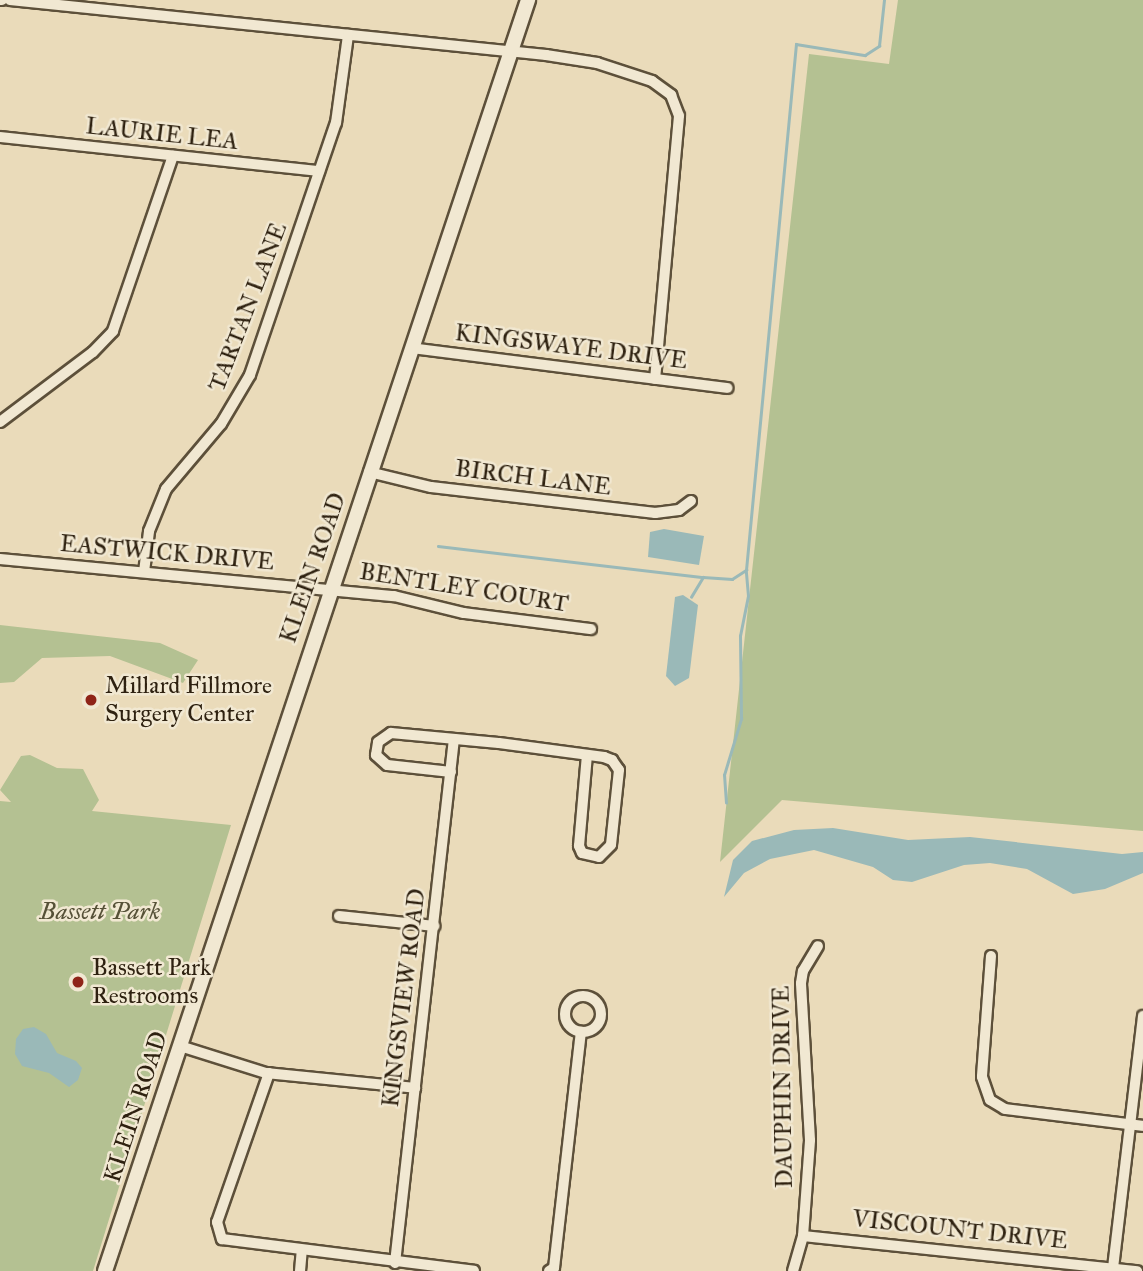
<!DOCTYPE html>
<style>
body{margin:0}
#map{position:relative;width:1143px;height:1271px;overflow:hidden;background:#eadbba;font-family:"IM FELL Great Primer",serif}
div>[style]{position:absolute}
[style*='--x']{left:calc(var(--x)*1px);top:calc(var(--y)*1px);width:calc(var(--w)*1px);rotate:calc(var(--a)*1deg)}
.green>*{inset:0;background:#b4c192}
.water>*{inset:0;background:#9ab9b8}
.stream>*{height:2.5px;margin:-1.25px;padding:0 1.25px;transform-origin:1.25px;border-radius:1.25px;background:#9ab9b8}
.roads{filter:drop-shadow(2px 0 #5d503a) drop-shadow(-2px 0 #5d503a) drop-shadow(0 2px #5d503a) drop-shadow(0 -2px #5d503a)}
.street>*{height:10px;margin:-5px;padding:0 5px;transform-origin:5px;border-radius:5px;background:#f1e8d2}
.street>.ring{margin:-5px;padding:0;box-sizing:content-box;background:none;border:10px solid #f1e8d2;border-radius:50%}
.secondary>*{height:14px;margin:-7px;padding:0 7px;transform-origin:7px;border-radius:7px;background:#f1e8d2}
.dots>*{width:19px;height:19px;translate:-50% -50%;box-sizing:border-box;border:4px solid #f1e8d2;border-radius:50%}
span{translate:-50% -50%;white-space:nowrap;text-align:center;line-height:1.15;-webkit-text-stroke:5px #f1e8d2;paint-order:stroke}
.street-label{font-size:24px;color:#2e2110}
.poi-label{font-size:24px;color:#2e2110}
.left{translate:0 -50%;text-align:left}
.park-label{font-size:24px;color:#565137;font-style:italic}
</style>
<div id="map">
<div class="green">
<i style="clip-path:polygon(898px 0,1143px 0,1143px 831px,782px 800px,720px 862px,809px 54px,889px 64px)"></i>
<i style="clip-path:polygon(0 625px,160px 643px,198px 660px,183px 683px,110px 656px,42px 658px,14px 682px,0 683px)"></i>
<i style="clip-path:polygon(30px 755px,57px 768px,83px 769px,99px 800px,92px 811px,231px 825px,93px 1271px,0 1271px,0 801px,11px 802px,0 790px,21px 756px)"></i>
</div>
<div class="water">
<i style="clip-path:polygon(664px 529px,704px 536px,699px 565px,648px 557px,650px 532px)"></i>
<i style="clip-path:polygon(683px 595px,698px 605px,689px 678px,675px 686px,666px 676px,675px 597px)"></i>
<i style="clip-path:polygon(833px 828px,908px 840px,970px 837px,1122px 854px,1143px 852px,1143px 873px,1105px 889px,1073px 894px,1027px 869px,990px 863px,964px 865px,912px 882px,893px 880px,873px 867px,814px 850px,770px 859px,744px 873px,724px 897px,733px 860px,752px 841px,794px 830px)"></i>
<i style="clip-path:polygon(34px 1027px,46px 1034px,57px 1053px,76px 1061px,82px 1068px,78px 1080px,69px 1087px,49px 1073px,22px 1066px,15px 1054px,16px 1039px,23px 1029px)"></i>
</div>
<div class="stream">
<i style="--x:438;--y:546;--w:267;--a:6.7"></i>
<i style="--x:703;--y:577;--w:29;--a:4"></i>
<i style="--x:732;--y:579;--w:17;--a:-33"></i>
<i style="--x:746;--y:570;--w:528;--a:-84.57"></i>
<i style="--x:796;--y:44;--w:70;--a:9.1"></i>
<i style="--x:865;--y:55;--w:17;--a:-33"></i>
<i style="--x:879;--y:46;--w:46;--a:-83.8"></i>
<i style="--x:691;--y:597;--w:23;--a:-59"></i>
<i style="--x:726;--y:803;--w:28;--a:-94"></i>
<i style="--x:724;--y:775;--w:59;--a:-73.1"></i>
<i style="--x:741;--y:719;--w:83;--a:-90.7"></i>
<i style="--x:740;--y:636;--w:41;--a:-78.7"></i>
<i style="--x:748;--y:596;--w:24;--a:-95"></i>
</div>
<div class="roads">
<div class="street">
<i style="--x:0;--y:0;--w:2;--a:0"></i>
<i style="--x:10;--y:0;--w:539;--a:5.86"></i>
<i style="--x:546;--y:55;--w:52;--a:8.9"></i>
<i style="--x:597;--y:63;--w:58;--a:18.1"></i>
<i style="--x:652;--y:81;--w:24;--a:36"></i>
<i style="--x:671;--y:95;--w:22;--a:69"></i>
<i style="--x:679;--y:116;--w:264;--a:95.2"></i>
<i style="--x:0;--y:137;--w:321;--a:6.1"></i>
<i style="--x:411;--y:348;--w:319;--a:7.2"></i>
<i style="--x:0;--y:422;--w:116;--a:-37"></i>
<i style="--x:93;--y:352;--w:29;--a:-46"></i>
<i style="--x:113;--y:331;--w:185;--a:-71.1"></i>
<i style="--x:369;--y:472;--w:64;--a:13.6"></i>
<i style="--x:431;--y:487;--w:226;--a:6.6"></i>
<i style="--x:655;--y:513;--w:24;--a:-7"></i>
<i style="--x:679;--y:510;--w:15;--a:-37"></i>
<i style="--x:0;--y:559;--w:396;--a:5.4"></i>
<i style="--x:394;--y:596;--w:72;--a:13.7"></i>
<i style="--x:464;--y:613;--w:128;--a:7.2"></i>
<i style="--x:144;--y:572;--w:41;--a:-83"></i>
<i style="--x:149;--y:531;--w:45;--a:-68"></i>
<i style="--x:166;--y:489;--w:85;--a:-49.8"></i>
<i style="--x:221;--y:424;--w:57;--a:-59.4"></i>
<i style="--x:250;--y:375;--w:266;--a:-71.2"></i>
<i style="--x:336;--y:123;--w:89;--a:-82.2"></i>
<i style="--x:451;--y:772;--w:64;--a:-173.8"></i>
<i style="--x:387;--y:765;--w:15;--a:-138"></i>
<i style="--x:376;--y:755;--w:13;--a:-81"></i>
<i style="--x:378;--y:742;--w:16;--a:-35"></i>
<i style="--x:391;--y:733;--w:108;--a:5.3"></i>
<i style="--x:499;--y:743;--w:106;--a:7.6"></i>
<i style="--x:604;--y:757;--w:9;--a:21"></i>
<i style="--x:612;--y:760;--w:12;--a:55"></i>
<i style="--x:619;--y:770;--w:75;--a:96.1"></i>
<i style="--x:611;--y:845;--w:17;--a:135"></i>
<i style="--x:599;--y:857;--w:17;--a:-167"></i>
<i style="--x:582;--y:853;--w:8;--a:-113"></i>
<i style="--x:579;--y:846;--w:91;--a:-85"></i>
<i style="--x:339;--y:916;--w:96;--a:6"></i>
<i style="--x:991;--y:956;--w:121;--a:94.3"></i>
<i style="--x:982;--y:1077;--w:24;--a:71"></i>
<i style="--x:990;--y:1100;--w:17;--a:31"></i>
<i style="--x:1005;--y:1109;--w:139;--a:7"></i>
<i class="ring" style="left:565px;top:996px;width:26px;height:26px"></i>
<i style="--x:180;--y:1046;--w:90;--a:17.4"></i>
<i style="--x:266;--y:1073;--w:150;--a:5.7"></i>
<i style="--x:269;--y:1073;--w:158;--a:109.2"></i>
<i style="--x:217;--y:1222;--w:18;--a:74"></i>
<i style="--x:222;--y:1239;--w:254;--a:7.2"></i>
<i style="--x:803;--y:1236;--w:336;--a:6"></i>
<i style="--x:395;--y:1263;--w:527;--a:-83.58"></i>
<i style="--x:1113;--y:1268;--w:254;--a:-83.2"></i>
<i style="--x:300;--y:1271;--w:21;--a:-85"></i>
<i style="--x:549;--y:1271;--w:6;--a:-31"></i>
<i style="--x:554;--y:1268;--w:238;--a:-83.5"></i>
<i style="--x:793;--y:1271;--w:36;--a:-74"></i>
<i style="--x:803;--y:1236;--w:96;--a:-85.8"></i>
<i style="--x:810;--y:1140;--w:157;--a:-93.3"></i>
<i style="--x:801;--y:983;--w:12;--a:-81"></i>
<i style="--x:803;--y:971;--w:29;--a:-59"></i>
</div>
<div class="secondary">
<i style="--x:105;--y:1271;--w:1340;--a:-71.59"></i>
</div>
</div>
<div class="dots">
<i style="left:91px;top:700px;background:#8f2418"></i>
<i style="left:78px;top:982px;background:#8f2418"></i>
</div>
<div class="street-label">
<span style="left:162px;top:134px;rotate:6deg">LAURIE LEA</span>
<span style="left:248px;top:307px;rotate:-69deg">TARTAN LANE</span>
<span style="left:571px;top:347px;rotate:7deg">KINGSWAYE DRIVE</span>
<span style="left:533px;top:478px;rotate:7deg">BIRCH LANE</span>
<span style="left:167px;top:553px;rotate:5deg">EASTWICK DRIVE</span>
<span style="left:313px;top:568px;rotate:-71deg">KLEIN ROAD</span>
<span style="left:464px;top:588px;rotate:9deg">BENTLEY COURT</span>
<span style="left:404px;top:998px;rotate:-83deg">KINGSVIEW ROAD</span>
<span style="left:783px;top:1087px;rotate:-91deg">DAUPHIN DRIVE</span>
<span style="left:136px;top:1107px;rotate:-72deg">KLEIN ROAD</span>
<span style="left:960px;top:1230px;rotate:6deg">VISCOUNT DRIVE</span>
</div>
<div class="poi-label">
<span class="left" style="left:105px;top:700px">Millard Fillmore<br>Surgery Center</span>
<span class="left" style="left:92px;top:982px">Bassett Park<br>Restrooms</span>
</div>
<div class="park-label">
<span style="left:100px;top:912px">Bassett Park</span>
</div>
</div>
